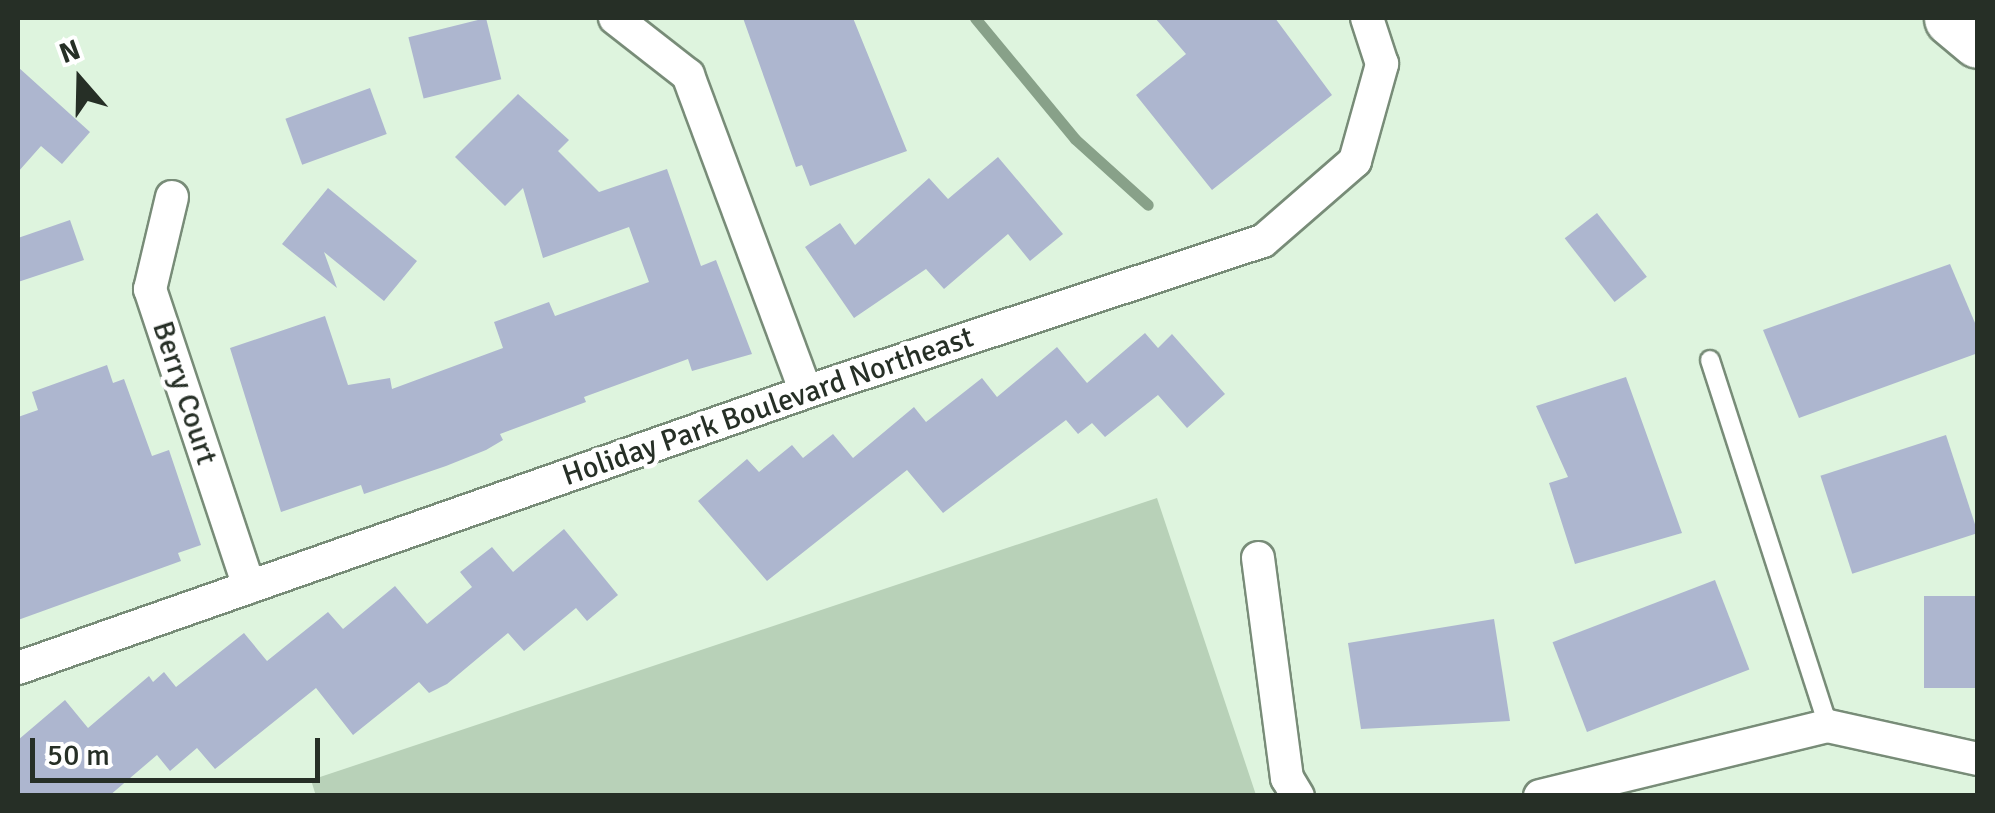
<!DOCTYPE html>
<style>
body{margin:0}
#map{position:relative;width:1995px;height:813px;overflow:hidden;background:#def4de;font-family:Signika,sans-serif}
div>[style]{position:absolute}
[style*='--x']{left:calc(var(--x)*1px);top:calc(var(--y)*1px);width:calc(var(--w)*1px);rotate:calc(var(--a)*1deg)}
.green>*{inset:0;background:#b8d1b8}
.stream>*{height:11px;margin:-5.5px;padding:0 5.5px;transform-origin:5.5px;border-radius:5.5px;background:#88a189}
.building>*{inset:0;background:#adb6cf;transform-origin:0 0}
.roads{filter:drop-shadow(2px 0 #788c78) drop-shadow(-2px 0 #788c78) drop-shadow(0 2px #788c78) drop-shadow(0 -2px #788c78)}
.service>*{height:18px;margin:-9px;padding:0 9px;transform-origin:9px;border-radius:9px;background:#fff}
.minor>*{height:32px;margin:-16px;padding:0 16px;transform-origin:16px;border-radius:16px;background:#fff}
.motorway>*{height:55px;margin:-27.5px;padding:0 27.5px;transform-origin:27.5px;border-radius:27.5px;background:#fff}
span{translate:-50% -50%;white-space:nowrap;text-align:center;line-height:1.15;-webkit-text-stroke:9px #fff;paint-order:stroke}
.street-label{font-size:30px;color:#262f26}
.frame{position:absolute;inset:0;border:20px solid #262f26;pointer-events:none}
.north{position:absolute;left:30px;top:30px;width:100px;height:100px;-webkit-text-stroke:8px #fff;paint-order:stroke;rotate:340deg;font-size:28px;font-weight:700;line-height:40px;text-align:center;color:#262f26}
.north::after{content:'';display:block;margin:auto;width:35px;height:45px;background:#262f26;clip-path:polygon(50% 0,100% 100%,50% 72%,0 100%)}
.scale{position:absolute;left:30px;top:738px;width:290px;height:45px;box-sizing:border-box;border:5px solid #262f26;border-top:0;padding-left:12px;font-size:30px;line-height:35px;white-space:nowrap;color:#262f26;-webkit-text-stroke:8px #fff;paint-order:stroke}
</style>
<div id="map">
<div class="green">
<i style="clip-path:polygon(1157px 498px,1256px 795px,316px 796px,311px 780px)"></i>
</div>
<div class="stream">
<i style="--x:975;--y:18;--w:157;--a:50.4"></i>
<i style="--x:1075;--y:139;--w:98;--a:42.1"></i>
</div>
<div class="building">
<i style="left:486px;top:18px;width:63px;height:80px;rotate:76deg"></i>
<i style="clip-path:polygon(743px 18px,853px 18px,907px 151px,810px 186px,802px 165px,796px 167px)"></i>
<i style="clip-path:polygon(1155px 18px,1275px 18px,1332px 95px,1212px 190px,1136px 95px,1186px 54px)"></i>
<i style="clip-path:polygon(18px 67px,90px 132px,62px 164px,41px 146px,18px 172px)"></i>
<i style="left:370px;top:88px;width:49px;height:90px;rotate:70deg"></i>
<i style="clip-path:polygon(518px 94px,569px 140px,558px 151px,599px 192px,667px 169px,701px 266px,716px 260px,752px 354px,692px 371px,688px 359px,584px 397px,586px 402px,500px 434px,503px 440px,486px 450px,446px 466px,364px 494px,361px 485px,281px 512px,230px 348px,325px 316px,348px 385px,390px 378px,392px 389px,503px 348px,494px 322px,549px 302px,555px 316px,649px 282px,629px 227px,543px 258px,523px 188px,505px 206px,455px 157px)"></i>
<i style="clip-path:polygon(998px 157px,1063px 234px,1030px 261px,1008px 234px,944px 289px,926px 269px,854px 318px,805px 247px,840px 223px,855px 245px,929px 178px,948px 199px)"></i>
<i style="clip-path:polygon(328px 188px,417px 261px,384px 301px,324px 252px,337px 288px,282px 244px)"></i>
<i style="left:1597px;top:213px;width:81px;height:41px;rotate:52deg"></i>
<i style="clip-path:polygon(70px 220px,84px 260px,18px 282px,18px 238px)"></i>
<i style="clip-path:polygon(1950px 264px,1978px 330px,1978px 353px,1799px 418px,1763px 330px)"></i>
<i style="clip-path:polygon(1145px 333px,1158px 348px,1172px 334px,1225px 394px,1187px 428px,1158px 395px,1105px 437px,1092px 423px,1078px 434px,1066px 420px,943px 513px,907px 470px,767px 581px,698px 501px,747px 459px,759px 472px,792px 445px,803px 458px,833px 434px,853px 458px,914px 407px,926px 422px,982px 378px,997px 397px,1057px 347px,1087px 383px)"></i>
<i style="clip-path:polygon(107px 365px,113px 383px,124px 379px,152px 456px,169px 450px,201px 545px,178px 553px,181px 561px,18px 620px,18px 417px,38px 410px,32px 392px)"></i>
<i style="clip-path:polygon(1626px 377px,1682px 533px,1575px 564px,1549px 483px,1568px 477px,1536px 406px)"></i>
<i style="left:1946px;top:435px;width:103px;height:132px;rotate:72deg"></i>
<i style="clip-path:polygon(564px 529px,618px 595px,587px 621px,576px 608px,524px 651px,508px 633px,447px 684px,429px 693px,419px 682px,353px 735px,316px 688px,215px 769px,197px 748px,170px 771px,157px 755px,109px 796px,18px 796px,18px 740px,65px 700px,88px 728px,149px 676px,153px 682px,164px 672px,176px 687px,244px 633px,267px 661px,328px 612px,343px 629px,395px 586px,427px 624px,472px 587px,460px 572px,492px 547px,513px 572px)"></i>
<i style="left:1715px;top:580px;width:96px;height:174px;rotate:69deg"></i>
<i style="left:1924px;top:596px;width:54px;height:92px"></i>
<i style="clip-path:polygon(1494px 619px,1510px 721px,1361px 729px,1348px 643px)"></i>
</div>
<div class="roads">
<div class="service">
<i style="--x:1710;--y:360;--w:385;--a:72.1"></i>
</div>
<div class="minor">
<i style="--x:615;--y:18;--w:93;--a:38"></i>
<i style="--x:688;--y:75;--w:338;--a:69.6"></i>
<i style="--x:172;--y:197;--w:95;--a:103.4"></i>
<i style="--x:150;--y:289;--w:314;--a:71.6"></i>
<i style="--x:1258;--y:558;--w:222;--a:82.5"></i>
<i style="--x:1287;--y:778;--w:21;--a:59"></i>
<i style="--x:18;--y:668;--w:835;--a:-19.3"></i>
<i style="--x:806;--y:392;--w:481;--a:-18.3"></i>
<i style="--x:1263;--y:241;--w:122;--a:-41"></i>
<i style="--x:1355;--y:161;--w:101;--a:-74.4"></i>
<i style="--x:1382;--y:64;--w:48;--a:-108.1"></i>
<i style="--x:1540;--y:796;--w:296;--a:-13.7"></i>
<i style="--x:1828;--y:726;--w:154;--a:12.4"></i>
</div>
<div class="motorway">
<i style="--x:1952;--y:18;--w:34;--a:40"></i>
</div>
</div>
<div class="street-label">
<span style="left:184px;top:393px;rotate:72deg">Berry Court</span>
<span style="left:768px;top:407px;rotate:-19deg">Holiday Park Boulevard Northeast</span>
</div>
<div class="frame"></div>
<div class="north">N</div>
<div class="scale">50 m</div>
</div>
